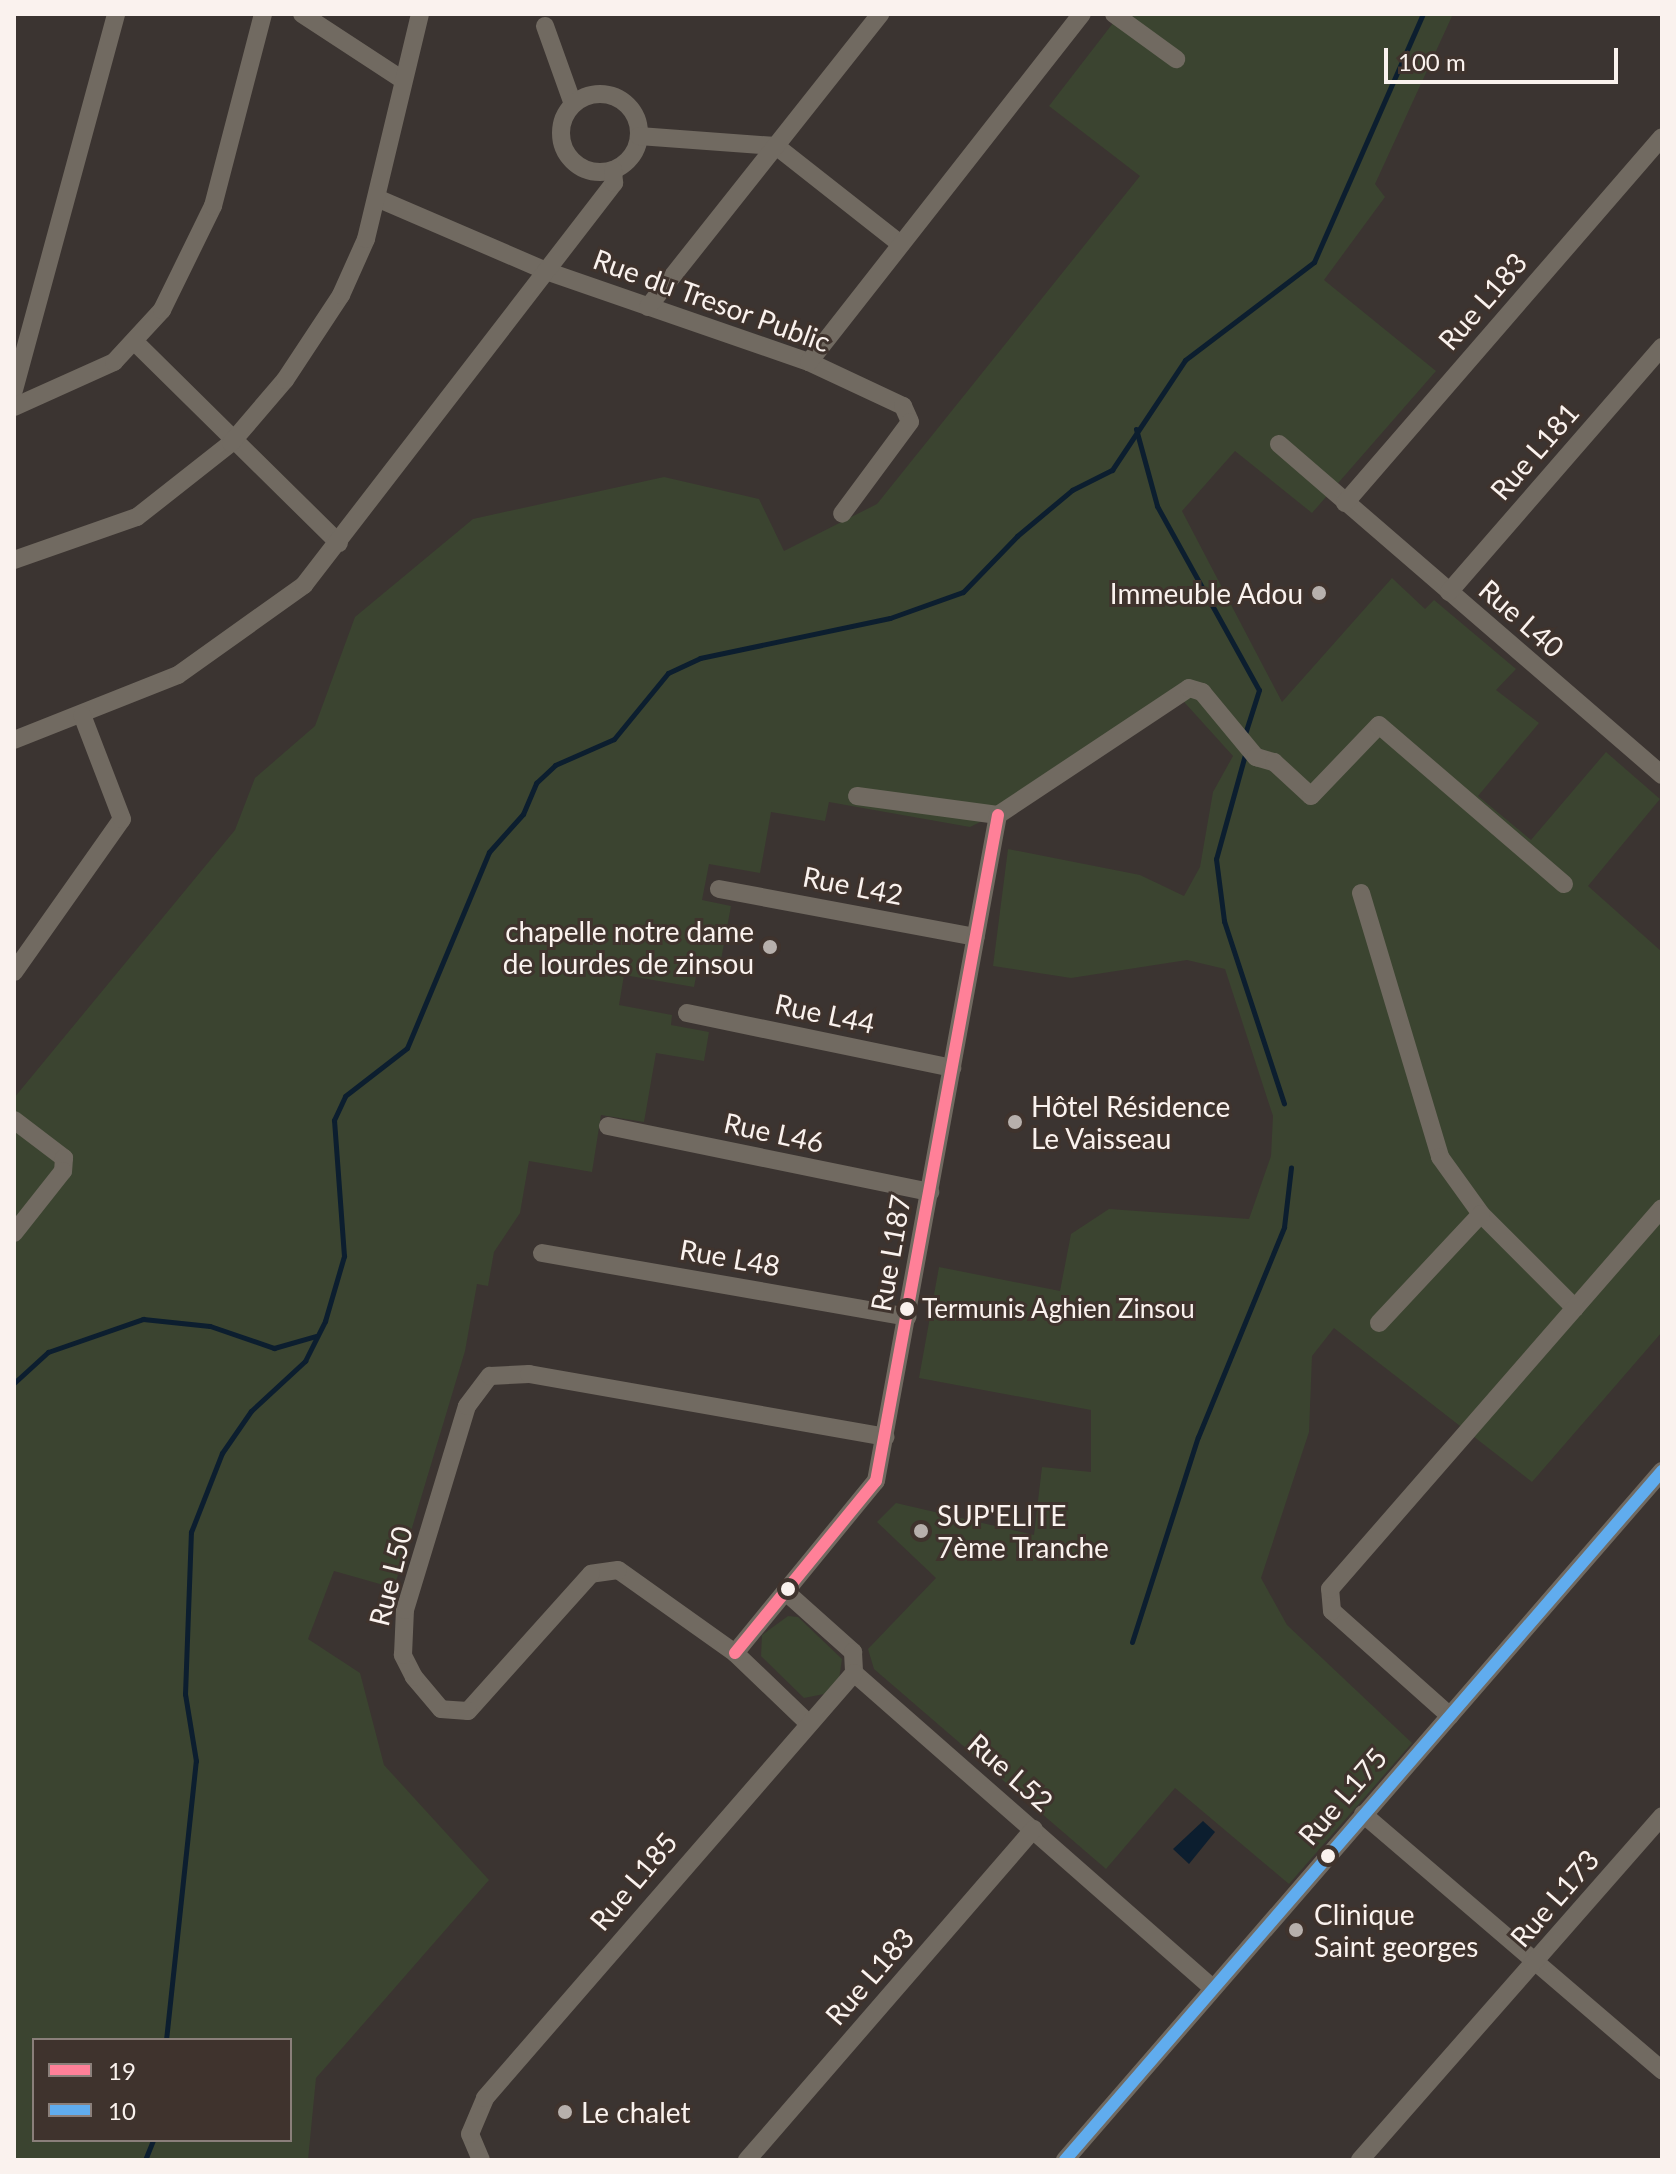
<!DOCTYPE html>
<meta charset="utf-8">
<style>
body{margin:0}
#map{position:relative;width:1676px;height:2174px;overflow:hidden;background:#3b3431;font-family:Lato,sans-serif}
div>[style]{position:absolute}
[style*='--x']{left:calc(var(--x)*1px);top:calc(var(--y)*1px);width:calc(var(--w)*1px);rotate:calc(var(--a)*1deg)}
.green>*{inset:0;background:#3b4430}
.water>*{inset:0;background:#0c1e2f}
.stream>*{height:5px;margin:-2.5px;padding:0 2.5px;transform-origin:2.5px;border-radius:2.5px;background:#0c1e2f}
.street>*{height:18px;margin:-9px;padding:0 9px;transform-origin:9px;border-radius:9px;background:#716a61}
.street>.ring{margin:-9px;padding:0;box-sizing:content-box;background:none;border:18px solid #716a61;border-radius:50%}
.bus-1>*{height:12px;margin:-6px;padding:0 6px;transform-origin:6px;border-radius:6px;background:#ff8098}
.bus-2>*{height:12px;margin:-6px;padding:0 6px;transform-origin:6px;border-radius:6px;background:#60acee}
.dots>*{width:22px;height:22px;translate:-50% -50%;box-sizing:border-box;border:4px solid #3f332d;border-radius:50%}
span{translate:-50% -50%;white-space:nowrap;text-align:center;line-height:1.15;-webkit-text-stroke:6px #3f332d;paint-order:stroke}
.bus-label{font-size:26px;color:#faf2ee}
.left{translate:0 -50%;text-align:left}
.street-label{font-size:28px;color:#faf2ee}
.poi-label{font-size:28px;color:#faf2ee}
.right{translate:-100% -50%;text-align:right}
.frame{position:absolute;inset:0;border:16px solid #faf2ee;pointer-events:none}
.legend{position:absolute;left:32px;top:2038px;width:260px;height:104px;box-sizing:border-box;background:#3f332d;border:2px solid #8a7f7a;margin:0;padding:10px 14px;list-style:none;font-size:24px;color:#faf2ee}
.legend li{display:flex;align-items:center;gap:16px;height:40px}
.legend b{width:40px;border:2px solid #8a7f7a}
.scale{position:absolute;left:1384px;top:48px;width:234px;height:36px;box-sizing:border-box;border:4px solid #faf2ee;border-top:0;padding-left:10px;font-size:24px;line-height:28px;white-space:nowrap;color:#faf2ee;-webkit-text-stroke:6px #3f332d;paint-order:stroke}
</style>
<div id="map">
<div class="green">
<i style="clip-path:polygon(evenodd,1120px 14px,1453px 14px,1375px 184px,1385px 197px,1324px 280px,1436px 371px,1312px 513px,1235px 451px,1182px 511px,1282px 702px,1392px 578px,1425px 609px,1434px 600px,1516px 669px,1496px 690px,1539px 723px,1478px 796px,1531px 840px,1606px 752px,1660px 799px,1588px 886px,1662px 952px,1662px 1332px,1532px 1482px,1334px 1328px,1312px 1356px,1309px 1432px,1261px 1578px,1287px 1625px,1412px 1743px,1289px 1884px,1175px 1788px,1106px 1869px,874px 1669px,868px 1649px,936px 1578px,877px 1522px,896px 1503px,1034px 1535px,1042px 1467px,1091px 1472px,1091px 1410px,919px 1378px,939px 1267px,1060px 1291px,1071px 1234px,1109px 1209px,1249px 1219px,1271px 1156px,1273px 1116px,1225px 969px,1187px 960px,1071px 978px,993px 966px,1008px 849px,1140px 875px,1184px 896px,1200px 867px,1213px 792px,1233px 756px,1176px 693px,1013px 806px,970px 827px,829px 802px,825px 821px,771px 812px,760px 873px,709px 864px,702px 900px,731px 906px,720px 965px,699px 961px,694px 987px,624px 975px,619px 1005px,672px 1015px,671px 1025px,709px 1032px,704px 1061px,656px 1053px,644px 1122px,601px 1115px,592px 1172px,529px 1161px,520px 1213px,494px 1252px,488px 1286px,477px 1284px,465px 1351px,394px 1588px,334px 1571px,308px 1639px,360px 1673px,384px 1765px,489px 1880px,316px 2078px,308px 2160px,14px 2160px,14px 1098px,235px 830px,255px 778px,315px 726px,355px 617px,473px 519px,664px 477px,759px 499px,784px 551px,877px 504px,1140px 176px,1049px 106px,1120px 14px,34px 2040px,290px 2040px,290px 2140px,34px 2140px,34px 2040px)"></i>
<i style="clip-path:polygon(788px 1616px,798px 1617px,842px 1659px,839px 1679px,824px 1694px,804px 1698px,761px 1656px,762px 1635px)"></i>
</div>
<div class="water">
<i style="clip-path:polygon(1203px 1821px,1215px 1832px,1189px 1864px,1173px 1849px)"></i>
</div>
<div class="stream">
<i style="--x:1136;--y:429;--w:80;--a:74.7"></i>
<i style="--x:1157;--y:506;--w:210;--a:61"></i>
<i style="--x:1259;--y:690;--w:49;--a:107.7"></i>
<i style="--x:1246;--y:751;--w:112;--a:105.5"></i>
<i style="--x:1216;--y:859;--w:63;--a:82.6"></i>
<i style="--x:1224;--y:921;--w:192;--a:71.8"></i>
<i style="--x:14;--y:1383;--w:46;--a:-42.4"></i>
<i style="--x:48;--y:1352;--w:101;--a:-19.2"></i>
<i style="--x:143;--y:1319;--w:67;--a:6"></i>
<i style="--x:210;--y:1326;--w:68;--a:19"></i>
<i style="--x:274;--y:1348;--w:44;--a:-15.9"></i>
<i style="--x:1132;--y:1642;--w:215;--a:-72.2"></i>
<i style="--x:1198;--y:1437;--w:227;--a:-67.7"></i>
<i style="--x:1284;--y:1227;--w:60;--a:-83.3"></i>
<i style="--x:166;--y:2040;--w:281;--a:-83.9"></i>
<i style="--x:196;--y:1761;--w:68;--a:-99.3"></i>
<i style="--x:185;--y:1694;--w:162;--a:-87.9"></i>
<i style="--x:191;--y:1532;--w:85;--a:-68.6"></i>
<i style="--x:222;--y:1453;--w:51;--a:-55.4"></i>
<i style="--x:251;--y:1411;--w:74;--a:-42.8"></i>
<i style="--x:305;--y:1361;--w:45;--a:-63.4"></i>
<i style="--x:325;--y:1321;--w:68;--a:-73.7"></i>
<i style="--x:344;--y:1256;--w:136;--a:-94.2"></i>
<i style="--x:334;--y:1120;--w:26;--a:-65"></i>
<i style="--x:345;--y:1096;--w:78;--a:-37.7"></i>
<i style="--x:407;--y:1048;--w:212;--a:-67.3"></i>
<i style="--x:489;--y:852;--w:51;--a:-48.2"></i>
<i style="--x:523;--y:814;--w:34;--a:-67"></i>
<i style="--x:536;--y:783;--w:26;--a:-43"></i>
<i style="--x:555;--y:765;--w:64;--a:-23.8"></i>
<i style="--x:614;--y:739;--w:85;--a:-50.7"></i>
<i style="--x:668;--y:673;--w:35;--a:-25"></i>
<i style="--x:700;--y:658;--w:194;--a:-11.9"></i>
<i style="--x:890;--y:618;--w:77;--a:-19.6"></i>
<i style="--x:963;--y:592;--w:78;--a:-46"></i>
<i style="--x:1017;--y:536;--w:72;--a:-39.9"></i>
<i style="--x:1072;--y:490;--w:45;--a:-26.6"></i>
<i style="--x:1112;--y:470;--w:132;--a:-56.4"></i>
<i style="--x:1185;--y:360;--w:162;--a:-37.2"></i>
<i style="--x:1314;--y:262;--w:271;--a:-66.3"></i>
<i style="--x:145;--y:2160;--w:22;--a:-68"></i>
</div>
<div class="street">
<i style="--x:302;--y:14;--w:121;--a:33.2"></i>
<i style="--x:1114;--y:14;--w:77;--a:36"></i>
<i style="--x:545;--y:26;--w:83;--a:70.3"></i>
<i class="ring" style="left:561px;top:94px;width:60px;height:60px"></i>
<i style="--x:639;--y:136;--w:137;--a:4.2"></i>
<i style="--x:776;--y:146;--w:155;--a:38.2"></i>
<i style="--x:379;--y:199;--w:182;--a:23.3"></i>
<i style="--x:546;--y:271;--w:278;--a:19.1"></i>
<i style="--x:809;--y:362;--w:104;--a:25.1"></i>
<i style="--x:903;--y:406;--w:17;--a:66"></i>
<i style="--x:910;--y:422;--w:114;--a:126.5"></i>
<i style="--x:648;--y:307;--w:374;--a:-51.6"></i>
<i style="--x:136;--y:343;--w:285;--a:44.6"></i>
<i style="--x:809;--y:362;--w:442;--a:-51.9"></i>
<i style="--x:14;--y:390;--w:390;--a:-74.8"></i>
<i style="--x:14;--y:407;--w:110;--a:-24.2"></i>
<i style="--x:114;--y:362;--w:71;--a:-47.3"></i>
<i style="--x:162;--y:310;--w:116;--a:-63.9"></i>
<i style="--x:213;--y:206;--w:198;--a:-75.4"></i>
<i style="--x:1279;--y:444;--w:506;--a:40.83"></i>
<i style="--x:1345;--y:503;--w:484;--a:-49.1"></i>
<i style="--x:14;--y:560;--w:130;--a:-19.3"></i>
<i style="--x:137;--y:517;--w:120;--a:-38.2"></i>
<i style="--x:231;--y:443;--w:83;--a:-49.4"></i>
<i style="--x:285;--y:380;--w:102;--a:-56.6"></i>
<i style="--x:341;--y:295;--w:61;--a:-65.9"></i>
<i style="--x:366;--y:239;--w:231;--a:-76.5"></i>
<i style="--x:1449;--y:592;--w:325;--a:-49"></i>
<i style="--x:14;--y:740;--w:176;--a:-21.6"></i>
<i style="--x:178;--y:675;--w:155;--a:-35.5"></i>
<i style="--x:304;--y:585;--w:508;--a:-52.36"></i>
<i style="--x:614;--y:183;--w:13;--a:-94"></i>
<i style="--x:857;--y:796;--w:142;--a:7.7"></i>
<i style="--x:998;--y:815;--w:229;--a:-33.6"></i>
<i style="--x:1189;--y:688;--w:14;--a:17"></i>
<i style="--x:1202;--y:692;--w:85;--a:50.3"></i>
<i style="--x:1256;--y:757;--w:19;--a:16"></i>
<i style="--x:1274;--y:762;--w:50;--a:42.6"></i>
<i style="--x:1311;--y:796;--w:98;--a:-46.2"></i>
<i style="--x:1379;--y:725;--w:244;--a:40.7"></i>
<i style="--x:719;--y:889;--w:261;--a:10.6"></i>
<i style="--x:1361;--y:893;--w:276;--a:73.3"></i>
<i style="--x:1440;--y:1157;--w:70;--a:54.3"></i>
<i style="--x:1481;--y:1214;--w:133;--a:45"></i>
<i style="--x:14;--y:972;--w:187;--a:-54.8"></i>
<i style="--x:122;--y:819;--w:111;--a:-111"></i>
<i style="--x:687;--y:1013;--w:271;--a:11.7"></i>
<i style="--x:14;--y:1120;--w:63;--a:37.2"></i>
<i style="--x:64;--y:1158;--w:13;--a:94"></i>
<i style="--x:63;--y:1171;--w:79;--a:128.3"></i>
<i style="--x:608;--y:1126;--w:329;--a:11.6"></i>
<i style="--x:542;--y:1253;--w:371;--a:9.9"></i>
<i style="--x:1379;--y:1323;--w:149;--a:-46.9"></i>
<i style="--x:787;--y:1593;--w:89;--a:41.8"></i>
<i style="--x:853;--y:1652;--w:21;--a:87"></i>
<i style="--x:735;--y:1653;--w:222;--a:-50.7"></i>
<i style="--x:876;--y:1481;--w:677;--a:-79.62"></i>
<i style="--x:854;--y:1673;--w:478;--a:41.3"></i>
<i style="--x:1450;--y:1716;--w:158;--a:-138.3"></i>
<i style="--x:1332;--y:1611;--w:22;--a:-95"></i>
<i style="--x:1330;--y:1589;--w:505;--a:-48.93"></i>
<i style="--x:806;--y:1721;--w:98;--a:-136.2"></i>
<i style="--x:735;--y:1653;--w:143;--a:-144.6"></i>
<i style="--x:618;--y:1570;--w:27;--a:172"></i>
<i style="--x:591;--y:1574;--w:184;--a:131.9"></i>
<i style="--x:468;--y:1711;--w:27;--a:-176"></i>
<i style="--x:441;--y:1709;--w:42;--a:-130.2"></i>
<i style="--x:414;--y:1677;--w:25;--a:-117"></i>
<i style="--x:403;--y:1655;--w:45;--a:-87.5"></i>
<i style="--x:405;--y:1610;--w:213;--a:-73.1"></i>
<i style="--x:467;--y:1406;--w:38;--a:-53"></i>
<i style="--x:490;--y:1376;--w:39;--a:-3"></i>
<i style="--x:529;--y:1374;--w:362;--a:10"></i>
<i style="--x:1363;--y:1814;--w:394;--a:40.6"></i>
<i style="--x:481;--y:2160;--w:28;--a:-113"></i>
<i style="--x:470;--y:2134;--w:39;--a:-67"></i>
<i style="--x:485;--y:2098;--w:563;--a:-49.03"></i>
<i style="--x:747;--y:2160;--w:438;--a:-49.1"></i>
<i style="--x:1065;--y:2160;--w:912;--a:-49.09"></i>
<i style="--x:1360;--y:2160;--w:458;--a:-48.7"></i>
</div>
<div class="bus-1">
<i style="--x:735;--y:1653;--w:222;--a:-50.7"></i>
<i style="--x:876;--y:1481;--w:677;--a:-79.62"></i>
</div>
<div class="bus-2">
<i style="--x:1065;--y:2160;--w:912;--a:-49.09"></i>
</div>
<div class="dots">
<i style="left:1319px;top:593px;background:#b7b0ac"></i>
<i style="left:770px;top:947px;background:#b7b0ac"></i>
<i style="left:1015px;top:1122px;background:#b7b0ac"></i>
<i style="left:907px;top:1309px;background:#faf2ee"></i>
<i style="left:921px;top:1531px;background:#b7b0ac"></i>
<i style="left:788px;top:1589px;background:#faf2ee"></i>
<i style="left:1328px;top:1856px;background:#faf2ee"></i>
<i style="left:1296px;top:1930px;background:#b7b0ac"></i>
<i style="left:565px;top:2112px;background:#b7b0ac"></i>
</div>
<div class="bus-label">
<span class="left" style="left:922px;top:1309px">Termunis Aghien Zinsou</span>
</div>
<div class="street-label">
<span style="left:712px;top:300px;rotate:20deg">Rue du Tresor Public</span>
<span style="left:1482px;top:301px;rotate:-49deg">Rue L183</span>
<span style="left:1534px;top:451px;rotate:-49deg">Rue L181</span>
<span style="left:1522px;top:618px;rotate:41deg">Rue L40</span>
<span style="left:853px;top:885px;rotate:11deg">Rue L42</span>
<span style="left:825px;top:1013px;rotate:12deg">Rue L44</span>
<span style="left:774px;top:1132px;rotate:12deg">Rue L46</span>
<span style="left:890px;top:1253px;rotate:-80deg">Rue L187</span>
<span style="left:730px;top:1257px;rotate:10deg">Rue L48</span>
<span style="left:390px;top:1576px;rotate:-76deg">Rue L50</span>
<span style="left:1011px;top:1772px;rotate:41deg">Rue L52</span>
<span style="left:1342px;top:1796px;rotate:-49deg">Rue L175</span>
<span style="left:633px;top:1881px;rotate:-50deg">Rue L185</span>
<span style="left:1554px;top:1898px;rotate:-49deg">Rue L173</span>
<span style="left:869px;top:1976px;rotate:-49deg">Rue L183</span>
</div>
<div class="poi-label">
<span class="right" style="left:1303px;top:593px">Immeuble Adou</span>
<span class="right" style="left:754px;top:947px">chapelle notre dame<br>de lourdes de zinsou</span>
<span class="left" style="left:1031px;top:1122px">Hôtel Résidence<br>Le Vaisseau</span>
<span class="left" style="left:937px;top:1531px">SUP'ELITE<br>7ème Tranche</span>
<span class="left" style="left:1314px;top:1930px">Clinique<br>Saint georges</span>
<span class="left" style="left:581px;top:2112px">Le chalet</span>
</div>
<div class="frame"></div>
<ul class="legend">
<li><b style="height:10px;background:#ff8098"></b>19</li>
<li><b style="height:10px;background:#60acee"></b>10</li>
</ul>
<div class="scale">100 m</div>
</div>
